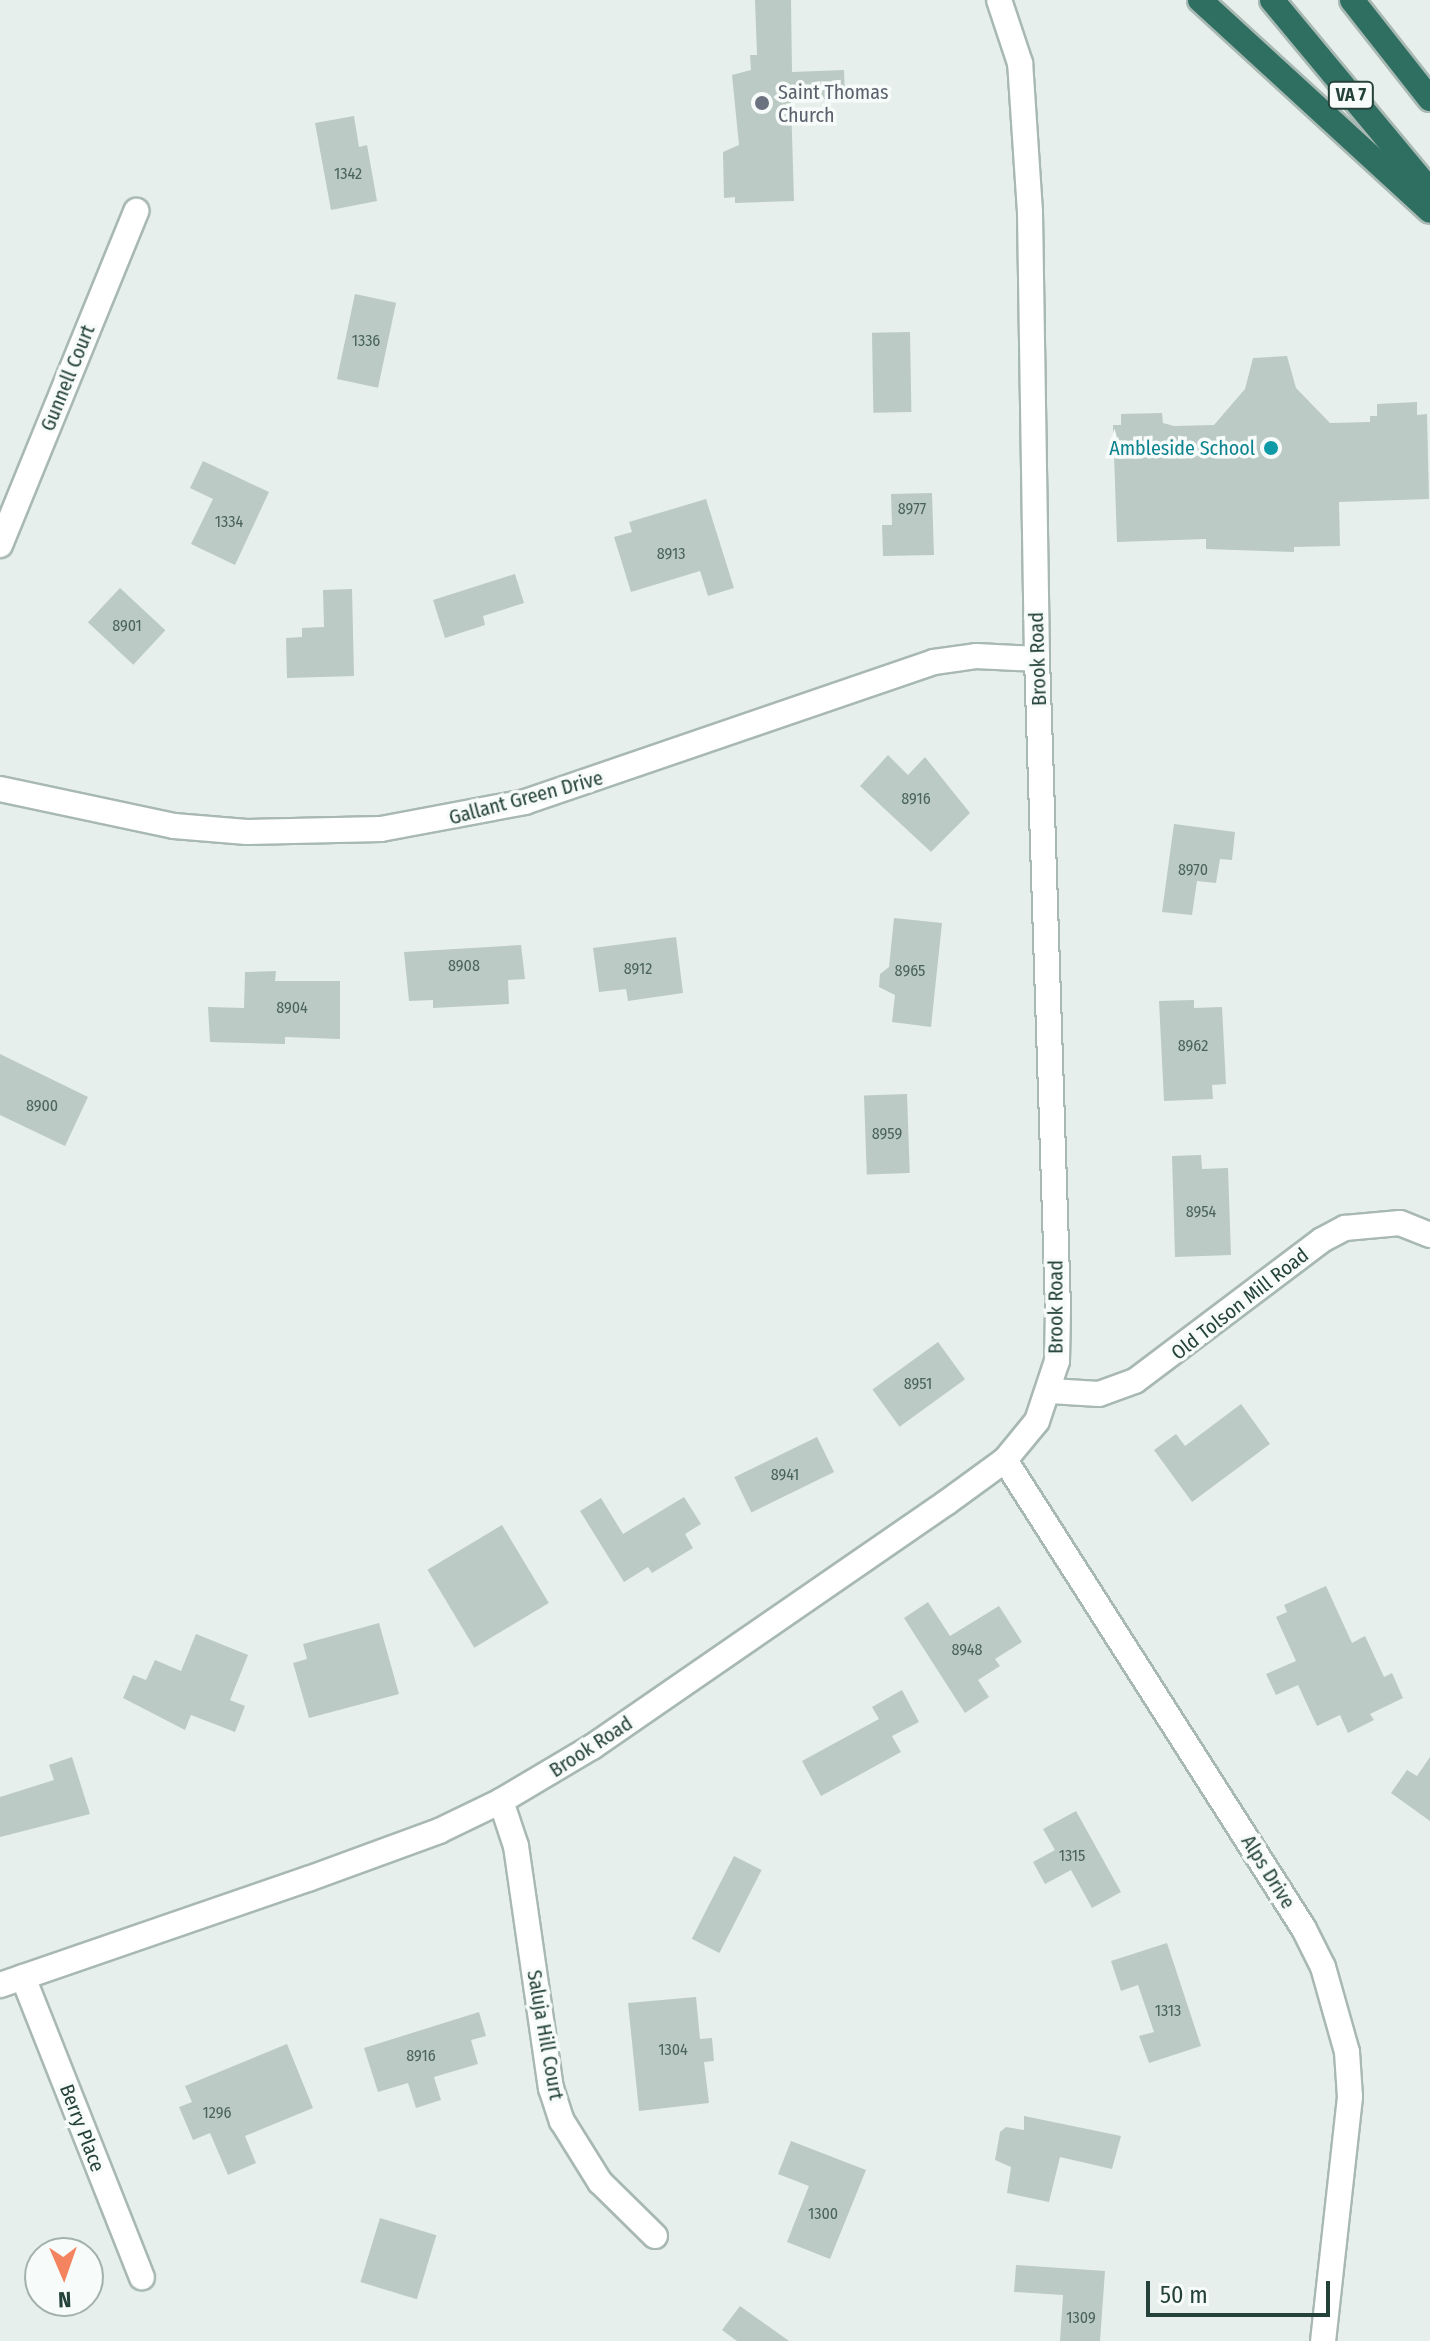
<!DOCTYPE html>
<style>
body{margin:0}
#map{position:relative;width:1430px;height:2341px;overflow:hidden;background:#e6efeb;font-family:"Fira Sans Condensed",sans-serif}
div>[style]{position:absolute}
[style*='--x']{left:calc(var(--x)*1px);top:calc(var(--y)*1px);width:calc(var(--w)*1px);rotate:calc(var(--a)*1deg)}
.building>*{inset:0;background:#bbcac4;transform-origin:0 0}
.roads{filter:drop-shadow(2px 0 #a8b8b2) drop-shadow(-2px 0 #a8b8b2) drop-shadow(0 2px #a8b8b2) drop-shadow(0 -2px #a8b8b2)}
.street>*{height:24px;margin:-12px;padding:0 12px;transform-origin:12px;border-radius:12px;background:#fff}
.secondary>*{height:24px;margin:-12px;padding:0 12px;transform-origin:12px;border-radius:12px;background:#fff}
.highway>*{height:24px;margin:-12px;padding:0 12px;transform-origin:12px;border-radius:12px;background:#2f6f62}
.dots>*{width:22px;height:22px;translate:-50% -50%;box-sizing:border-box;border:4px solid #f7fbf9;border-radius:50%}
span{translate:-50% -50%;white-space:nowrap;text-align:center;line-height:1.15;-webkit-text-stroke:7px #f7fbf9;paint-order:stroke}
.number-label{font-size:16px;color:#4a645c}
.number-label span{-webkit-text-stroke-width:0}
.shield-label span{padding:2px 6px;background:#f7fbf9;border:2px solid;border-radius:6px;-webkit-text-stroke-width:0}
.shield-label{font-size:18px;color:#24423a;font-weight:700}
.worship-label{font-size:20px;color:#5b616d}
.left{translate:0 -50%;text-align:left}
.street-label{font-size:20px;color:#24423a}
.culture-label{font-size:20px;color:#0d838f}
.right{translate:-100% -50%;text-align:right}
.north{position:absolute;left:24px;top:2237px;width:80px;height:80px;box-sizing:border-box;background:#f7fbf9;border:2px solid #a3b1ad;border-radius:50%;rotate:178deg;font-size:22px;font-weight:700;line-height:32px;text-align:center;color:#24423a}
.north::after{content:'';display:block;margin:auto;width:28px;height:36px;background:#f4845f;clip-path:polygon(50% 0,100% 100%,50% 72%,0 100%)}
.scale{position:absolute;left:1146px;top:2281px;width:184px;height:36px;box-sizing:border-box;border:4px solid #24423a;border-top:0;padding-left:10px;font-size:24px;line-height:28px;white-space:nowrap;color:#24423a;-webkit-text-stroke:6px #f7fbf9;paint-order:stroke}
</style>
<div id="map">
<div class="building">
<i style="clip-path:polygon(755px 0,791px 0,792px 72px,844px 70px,845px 99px,791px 101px,794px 201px,735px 203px,735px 197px,724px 198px,723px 152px,739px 145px,732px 75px,751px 70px,750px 55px,757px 55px)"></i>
<i style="clip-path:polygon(354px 116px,359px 147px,367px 145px,377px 201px,331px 210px,315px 123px)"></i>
<i style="left:355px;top:294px;width:42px;height:87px;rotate:12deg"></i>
<i style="left:910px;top:332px;width:80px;height:38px;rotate:89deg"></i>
<i style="clip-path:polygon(1287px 356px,1296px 388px,1330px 423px,1370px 422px,1370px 416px,1377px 416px,1377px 404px,1417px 402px,1417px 415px,1427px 414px,1429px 499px,1339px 502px,1340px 546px,1294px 547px,1294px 552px,1206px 549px,1206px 539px,1117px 542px,1113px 425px,1121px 425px,1121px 414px,1162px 413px,1163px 423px,1174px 426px,1214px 425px,1245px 389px,1253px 358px)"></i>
<i style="clip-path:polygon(203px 461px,269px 492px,235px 565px,191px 544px,213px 499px,190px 488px)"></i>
<i style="clip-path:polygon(932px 493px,934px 555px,883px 556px,882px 525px,892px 525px,891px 494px)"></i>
<i style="clip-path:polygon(706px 499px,734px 588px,708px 596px,700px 571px,631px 592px,614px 537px,632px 532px,629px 522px)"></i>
<i style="clip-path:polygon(515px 574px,524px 603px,483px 616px,485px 625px,445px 638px,433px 600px)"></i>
<i style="left:120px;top:588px;width:62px;height:47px;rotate:43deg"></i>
<i style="clip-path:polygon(352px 589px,354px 676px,287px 678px,286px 638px,302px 637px,302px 628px,324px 627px,323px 590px)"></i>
<i style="clip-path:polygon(888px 755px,908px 775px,925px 757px,970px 813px,931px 852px,860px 786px)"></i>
<i style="clip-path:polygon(1174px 824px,1235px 832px,1232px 860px,1220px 859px,1216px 883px,1197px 881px,1192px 915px,1162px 912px)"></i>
<i style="clip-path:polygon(894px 918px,942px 923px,931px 1027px,892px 1022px,895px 995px,879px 987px,880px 974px,889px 967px)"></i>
<i style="clip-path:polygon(676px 937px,683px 993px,628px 1001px,626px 989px,599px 992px,593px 948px)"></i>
<i style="clip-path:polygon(521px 945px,525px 979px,508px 980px,509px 1004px,433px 1008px,433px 1000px,409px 1001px,404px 952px)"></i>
<i style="clip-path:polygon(276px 971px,275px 981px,340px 981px,340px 1039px,285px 1037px,285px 1044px,210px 1042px,208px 1007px,244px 1008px,245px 972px)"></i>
<i style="clip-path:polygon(1194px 1000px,1194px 1008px,1222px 1007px,1226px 1084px,1212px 1085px,1213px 1099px,1164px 1101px,1159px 1001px)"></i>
<i style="clip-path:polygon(0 1054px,88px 1097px,65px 1146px,0 1115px)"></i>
<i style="left:907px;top:1094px;width:79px;height:43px;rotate:88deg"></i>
<i style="clip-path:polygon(1201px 1155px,1202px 1169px,1228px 1168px,1231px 1255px,1175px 1257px,1172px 1156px)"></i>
<i style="left:938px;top:1342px;width:46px;height:81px;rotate:54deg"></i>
<i style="clip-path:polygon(1241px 1404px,1270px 1444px,1192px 1502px,1154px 1450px,1176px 1434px,1185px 1446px)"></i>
<i style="left:817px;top:1437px;width:39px;height:92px;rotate:64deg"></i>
<i style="clip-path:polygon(684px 1497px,701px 1524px,685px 1534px,693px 1548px,652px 1573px,648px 1567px,624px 1582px,580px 1511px,601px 1498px,623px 1534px)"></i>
<i style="left:502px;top:1525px;width:91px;height:87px;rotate:59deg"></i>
<i style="clip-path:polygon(1326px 1586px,1352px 1643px,1365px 1636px,1384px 1677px,1392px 1673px,1403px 1698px,1370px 1714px,1374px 1720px,1348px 1733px,1340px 1715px,1317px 1726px,1298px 1685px,1276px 1695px,1266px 1674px,1296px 1661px,1276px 1617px,1287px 1612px,1284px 1605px)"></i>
<i style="clip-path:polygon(928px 1602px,950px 1636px,999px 1606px,1022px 1642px,995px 1659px,1000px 1666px,978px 1680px,989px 1697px,965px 1713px,904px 1618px)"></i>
<i style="clip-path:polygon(379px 1623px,399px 1694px,309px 1718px,293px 1663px,307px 1659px,303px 1644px)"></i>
<i style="clip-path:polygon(196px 1634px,248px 1655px,230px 1700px,245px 1706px,235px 1732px,191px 1715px,185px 1730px,123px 1698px,133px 1675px,146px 1680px,155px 1660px,181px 1671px)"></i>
<i style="clip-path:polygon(902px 1690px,919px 1722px,892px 1736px,901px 1752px,821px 1796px,802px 1761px,879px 1719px,872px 1707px)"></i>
<i style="clip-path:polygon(72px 1757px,90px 1814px,0 1837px,0 1797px,54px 1780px,49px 1765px)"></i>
<i style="clip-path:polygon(1430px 1757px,1430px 1821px,1391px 1793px,1407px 1770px,1417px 1776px)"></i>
<i style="clip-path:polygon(1076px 1811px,1121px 1892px,1092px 1908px,1071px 1870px,1045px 1884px,1033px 1862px,1055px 1850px,1043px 1829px)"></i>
<i style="left:734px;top:1856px;width:31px;height:93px;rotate:27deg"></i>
<i style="clip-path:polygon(1167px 1943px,1201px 2046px,1149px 2063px,1139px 2036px,1154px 2032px,1138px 1985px,1121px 1991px,1111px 1961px)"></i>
<i style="clip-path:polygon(696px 1997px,700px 2039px,712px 2038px,714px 2061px,704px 2062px,709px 2103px,639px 2111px,628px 2003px)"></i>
<i style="clip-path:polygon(479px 2012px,486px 2036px,471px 2040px,478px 2064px,434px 2077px,441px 2100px,416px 2108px,408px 2083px,378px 2092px,364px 2048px)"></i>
<i style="clip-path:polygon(287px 2044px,313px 2108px,245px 2136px,256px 2163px,228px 2175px,210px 2133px,193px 2140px,179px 2107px,192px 2102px,185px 2086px)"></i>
<i style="clip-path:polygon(1024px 2116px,1121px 2136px,1112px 2169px,1060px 2157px,1049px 2202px,1007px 2193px,1011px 2167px,995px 2160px,1000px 2132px,1006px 2127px,1024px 2130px)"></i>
<i style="clip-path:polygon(791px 2141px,866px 2170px,830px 2259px,787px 2242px,809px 2186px,778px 2174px)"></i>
<i style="left:380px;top:2218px;width:59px;height:67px;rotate:17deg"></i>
<i style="clip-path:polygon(1016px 2265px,1105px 2271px,1100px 2341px,1060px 2341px,1063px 2295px,1014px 2292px)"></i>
<i style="clip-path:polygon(740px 2306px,789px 2341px,737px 2341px,722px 2330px)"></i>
</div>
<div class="roads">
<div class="street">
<i style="--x:0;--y:545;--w:361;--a:-67.8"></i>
<i style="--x:0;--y:789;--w:178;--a:12"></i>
<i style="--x:174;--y:826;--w:73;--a:4.7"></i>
<i style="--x:247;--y:832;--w:134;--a:-1.3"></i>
<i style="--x:381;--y:829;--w:147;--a:-10.6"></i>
<i style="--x:525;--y:802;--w:432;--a:-18.9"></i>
<i style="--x:934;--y:662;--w:42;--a:-8.1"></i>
<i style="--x:976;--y:656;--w:61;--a:2.8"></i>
<i style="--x:1050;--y:1391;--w:49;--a:3.5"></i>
<i style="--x:1099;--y:1394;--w:38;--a:-20"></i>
<i style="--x:1135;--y:1381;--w:234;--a:-37"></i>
<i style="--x:1322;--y:1240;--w:26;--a:-28"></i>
<i style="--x:1345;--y:1228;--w:55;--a:-5.2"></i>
<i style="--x:1400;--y:1223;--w:32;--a:22"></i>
<i style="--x:1005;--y:1460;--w:556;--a:57.48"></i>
<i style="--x:1304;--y:1929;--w:42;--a:63.4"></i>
<i style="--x:1323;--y:1967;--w:88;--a:74.2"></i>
<i style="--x:1347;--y:2052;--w:45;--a:86.2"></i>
<i style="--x:1350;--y:2097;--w:245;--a:96.3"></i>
<i style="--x:501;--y:1801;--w:47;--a:71.6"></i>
<i style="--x:516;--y:1846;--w:245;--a:81.8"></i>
<i style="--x:551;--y:2088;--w:35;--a:72"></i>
<i style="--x:562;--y:2121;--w:72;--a:58.1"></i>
<i style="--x:600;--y:2182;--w:77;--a:44.5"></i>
<i style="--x:23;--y:1977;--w:323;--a:68.4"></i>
</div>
<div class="secondary">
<i style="--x:0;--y:1985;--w:326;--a:-19"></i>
<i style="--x:308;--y:1879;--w:140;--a:-20.1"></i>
<i style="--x:439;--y:1831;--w:69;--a:-25.8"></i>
<i style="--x:501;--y:1801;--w:106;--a:-30.7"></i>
<i style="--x:592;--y:1747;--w:430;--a:-34.6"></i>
<i style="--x:946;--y:1503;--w:73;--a:-36.1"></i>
<i style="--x:1005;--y:1460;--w:50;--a:-50.6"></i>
<i style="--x:1037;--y:1421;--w:63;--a:-71.6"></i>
<i style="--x:1057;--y:1361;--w:53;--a:-88.9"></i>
<i style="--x:1058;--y:1308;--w:649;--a:-91.85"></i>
<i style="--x:1037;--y:659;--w:447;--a:-90.9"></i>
<i style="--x:1030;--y:212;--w:149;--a:-93.8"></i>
<i style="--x:1020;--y:63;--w:66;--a:-108.4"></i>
</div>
<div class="highway">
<i style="--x:1200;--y:0;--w:312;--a:42.5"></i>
<i style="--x:1272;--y:0;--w:247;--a:50.3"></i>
<i style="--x:1352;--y:0;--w:126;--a:51.8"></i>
</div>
</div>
<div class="dots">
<i style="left:762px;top:103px;background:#6b7280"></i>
<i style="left:1271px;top:448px;background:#0f9aa8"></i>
</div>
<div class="number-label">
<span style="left:348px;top:174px">1342</span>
<span style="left:366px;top:341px">1336</span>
<span style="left:912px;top:509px">8977</span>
<span style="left:229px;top:522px">1334</span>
<span style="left:671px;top:554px">8913</span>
<span style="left:127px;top:626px">8901</span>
<span style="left:916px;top:799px">8916</span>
<span style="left:1193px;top:870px">8970</span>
<span style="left:464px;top:966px">8908</span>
<span style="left:638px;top:969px">8912</span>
<span style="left:910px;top:971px">8965</span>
<span style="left:292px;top:1008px">8904</span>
<span style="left:1193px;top:1046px">8962</span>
<span style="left:42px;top:1106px">8900</span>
<span style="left:887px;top:1134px">8959</span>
<span style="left:1201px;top:1212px">8954</span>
<span style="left:918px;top:1384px">8951</span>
<span style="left:785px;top:1475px">8941</span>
<span style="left:967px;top:1650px">8948</span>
<span style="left:1072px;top:1856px">1315</span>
<span style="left:1168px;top:2011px">1313</span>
<span style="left:673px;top:2050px">1304</span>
<span style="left:421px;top:2056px">8916</span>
<span style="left:217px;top:2113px">1296</span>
<span style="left:823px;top:2214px">1300</span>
<span style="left:1081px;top:2318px">1309</span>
</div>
<div class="shield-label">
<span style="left:1351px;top:95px">VA 7</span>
</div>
<div class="worship-label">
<span class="left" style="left:778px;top:104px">Saint Thomas<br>Church</span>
</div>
<div class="street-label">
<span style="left:68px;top:378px;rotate:-68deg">Gunnell Court</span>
<span style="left:1038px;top:659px;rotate:-92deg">Brook Road</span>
<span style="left:526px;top:798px;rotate:-15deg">Gallant Green Drive</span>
<span style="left:1240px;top:1304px;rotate:-38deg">Old Tolson Mill Road</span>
<span style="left:1056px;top:1307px;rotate:-90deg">Brook Road</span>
<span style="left:591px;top:1747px;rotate:-33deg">Brook Road</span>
<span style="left:1268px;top:1872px;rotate:58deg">Alps Drive</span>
<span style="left:545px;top:2035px;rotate:80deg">Saluja Hill Court</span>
<span style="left:82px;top:2128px;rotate:69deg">Berry Place</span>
</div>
<div class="culture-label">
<span class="right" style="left:1255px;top:448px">Ambleside School</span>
</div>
<div class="north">N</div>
<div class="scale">50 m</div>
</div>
